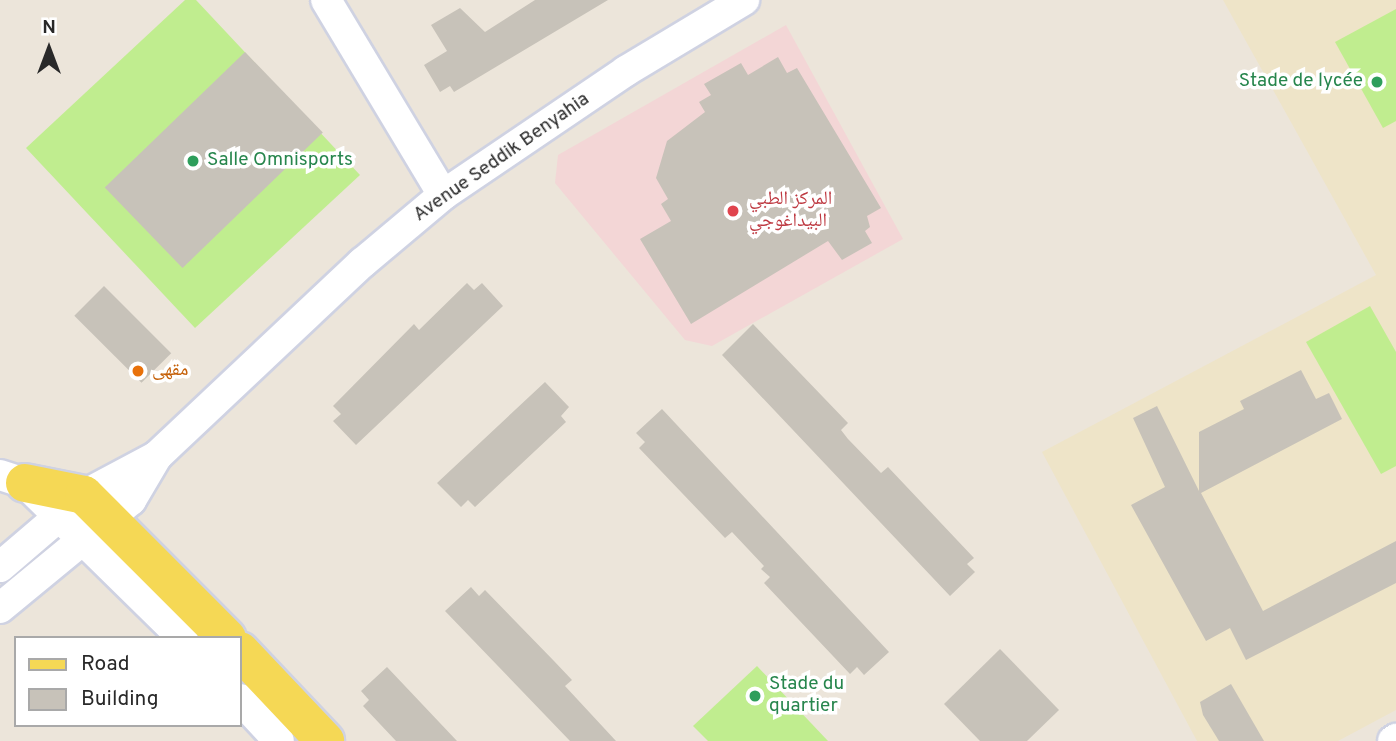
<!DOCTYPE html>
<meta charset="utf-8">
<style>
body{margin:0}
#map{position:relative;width:1396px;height:741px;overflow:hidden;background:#ece5da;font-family:Overpass,"Noto Naskh Arabic",sans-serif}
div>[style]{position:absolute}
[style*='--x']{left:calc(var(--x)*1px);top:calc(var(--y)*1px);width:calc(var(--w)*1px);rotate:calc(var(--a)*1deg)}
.education>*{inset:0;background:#eee4c8}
.medical>*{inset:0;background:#f3d6d6}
.pitch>*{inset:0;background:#c0ed8f}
.building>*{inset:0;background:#c7c2b9;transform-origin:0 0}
.roads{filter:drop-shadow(2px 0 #cfd2e2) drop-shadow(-2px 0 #cfd2e2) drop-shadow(0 2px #cfd2e2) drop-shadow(0 -2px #cfd2e2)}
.minor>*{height:30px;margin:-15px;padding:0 15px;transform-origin:15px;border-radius:15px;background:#fff}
.major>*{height:38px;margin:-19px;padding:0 19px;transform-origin:19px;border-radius:19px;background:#f5d855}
.dots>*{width:19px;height:19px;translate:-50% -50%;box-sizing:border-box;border:4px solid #fff;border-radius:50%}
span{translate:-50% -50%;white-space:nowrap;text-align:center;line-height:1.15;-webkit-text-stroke:7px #fff;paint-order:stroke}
.leisure-label{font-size:19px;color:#27864d}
.right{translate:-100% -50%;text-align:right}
.left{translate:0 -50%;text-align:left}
.street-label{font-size:19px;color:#292929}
.health-label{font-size:19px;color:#be3a42}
.food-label{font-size:19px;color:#c56008}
.legend{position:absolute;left:14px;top:636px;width:228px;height:91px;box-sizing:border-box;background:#fff;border:2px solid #a9a9a9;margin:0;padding:9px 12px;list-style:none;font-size:21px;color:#292929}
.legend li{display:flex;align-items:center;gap:14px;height:35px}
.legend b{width:35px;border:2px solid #a9a9a9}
.north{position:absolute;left:14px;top:14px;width:70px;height:70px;-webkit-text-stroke:5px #fff;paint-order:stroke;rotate:0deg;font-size:19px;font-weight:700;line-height:28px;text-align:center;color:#292929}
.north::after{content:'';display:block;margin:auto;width:24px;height:32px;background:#292929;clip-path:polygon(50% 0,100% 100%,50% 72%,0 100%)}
</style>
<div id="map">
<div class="education">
<i style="clip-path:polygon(1223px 0,1396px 0,1396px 710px,1338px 741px,1197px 741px,1042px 452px,1376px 275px)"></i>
</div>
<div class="medical">
<i style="clip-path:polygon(786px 25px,903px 239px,712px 346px,685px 340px,555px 183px,558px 155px)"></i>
</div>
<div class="pitch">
<i style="clip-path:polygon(185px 0,196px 0,360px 175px,195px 328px,26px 148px)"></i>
<i style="clip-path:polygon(1396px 9px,1396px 121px,1383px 128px,1335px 42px)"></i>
<i style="clip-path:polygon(1370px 306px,1396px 352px,1396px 466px,1381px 474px,1306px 342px)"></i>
<i style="clip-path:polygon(757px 666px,828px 741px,708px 741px,693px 726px)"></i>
</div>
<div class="building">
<i style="clip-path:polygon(535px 0,608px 0,454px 92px,450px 86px,440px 92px,424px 65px,447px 51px,431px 25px,460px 8px,485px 32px)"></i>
<i style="left:245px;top:52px;width:112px;height:195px;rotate:46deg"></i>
<i style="clip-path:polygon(778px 57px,787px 73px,797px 68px,881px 208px,867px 216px,870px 227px,865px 231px,872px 243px,842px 260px,828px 241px,691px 324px,640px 239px,671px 221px,661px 204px,668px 199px,656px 178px,667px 141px,705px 112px,699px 102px,711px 95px,704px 84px,741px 63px,748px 75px)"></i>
<i style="clip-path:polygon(467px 283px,474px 290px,482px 283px,503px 306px,356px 445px,333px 421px,341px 414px,333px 406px,414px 324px,419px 330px)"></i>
<i style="left:104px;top:286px;width:95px;height:42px;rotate:45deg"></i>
<i style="clip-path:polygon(753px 324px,848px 423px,841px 430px,848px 439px,881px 473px,888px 467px,974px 558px,967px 564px,975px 572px,950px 596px,722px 355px)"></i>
<i style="clip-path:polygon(1301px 370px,1316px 399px,1329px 393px,1342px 419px,1201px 493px,1263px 611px,1396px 541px,1396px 583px,1246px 660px,1230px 628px,1206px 641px,1131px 505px,1165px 487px,1133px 418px,1157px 406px,1199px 491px,1199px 432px,1244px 409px,1240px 401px)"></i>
<i style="clip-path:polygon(545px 382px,569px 407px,561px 416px,566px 422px,475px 507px,468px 500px,461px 507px,437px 483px)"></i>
<i style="clip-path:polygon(662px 409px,889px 652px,864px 675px,857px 667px,850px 674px,764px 583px,770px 577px,761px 569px,764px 566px,732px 532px,725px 538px,639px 448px,645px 442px,636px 433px)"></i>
<i style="clip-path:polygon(471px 587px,479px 596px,485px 590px,554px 661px,572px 680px,565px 686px,616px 741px,570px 741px,445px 611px)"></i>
<i style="clip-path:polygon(1000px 649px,1059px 710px,1027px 741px,980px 741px,944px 704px)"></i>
<i style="clip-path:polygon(387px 667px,457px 741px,396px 741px,363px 706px,369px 700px,361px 691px)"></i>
<i style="clip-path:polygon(1231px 684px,1264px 741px,1219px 741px,1203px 715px,1200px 702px)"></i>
</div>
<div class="roads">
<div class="minor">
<i style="--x:326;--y:0;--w:227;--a:59"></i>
<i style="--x:0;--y:475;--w:26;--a:18"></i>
<i style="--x:25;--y:483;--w:221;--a:44.5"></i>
<i style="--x:0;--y:567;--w:111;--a:-40.6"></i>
<i style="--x:84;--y:495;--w:83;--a:-28.1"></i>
<i style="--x:157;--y:456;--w:282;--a:-43.3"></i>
<i style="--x:362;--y:263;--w:106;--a:-40"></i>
<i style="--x:443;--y:195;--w:221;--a:-34.1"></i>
<i style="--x:626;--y:71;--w:138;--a:-31"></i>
<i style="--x:0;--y:608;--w:170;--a:-39.5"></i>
<i style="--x:131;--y:500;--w:51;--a:-59.4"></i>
<i style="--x:240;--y:699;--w:57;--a:47.1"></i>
<i style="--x:1393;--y:741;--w:4;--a:-34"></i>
</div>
<div class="major">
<i style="--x:25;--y:483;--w:60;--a:11.5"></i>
<i style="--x:84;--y:495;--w:202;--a:45"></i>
<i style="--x:240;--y:651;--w:124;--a:46.6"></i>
</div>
</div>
<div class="dots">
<i style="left:1377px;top:82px;background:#2e9e5b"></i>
<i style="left:193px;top:161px;background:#2e9e5b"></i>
<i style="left:733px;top:211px;background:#e0444e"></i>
<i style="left:138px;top:371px;background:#e8710a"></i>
<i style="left:755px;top:696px;background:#2e9e5b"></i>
</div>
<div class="leisure-label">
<span class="right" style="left:1363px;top:82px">Stade de lycée</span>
<span class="left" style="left:207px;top:161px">Salle Omnisports</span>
<span class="left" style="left:769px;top:696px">Stade du<br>quartier</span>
</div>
<div class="street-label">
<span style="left:502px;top:158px;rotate:-35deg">Avenue Seddik Benyahia</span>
</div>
<div class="health-label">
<span class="left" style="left:749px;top:211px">المركز الطبي<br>البيداغوجي</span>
</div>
<div class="food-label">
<span class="left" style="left:152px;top:371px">مقهى</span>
</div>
<ul class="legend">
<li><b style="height:9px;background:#f5d855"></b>Road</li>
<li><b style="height:19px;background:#c7c2b9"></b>Building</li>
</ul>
<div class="north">N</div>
</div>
